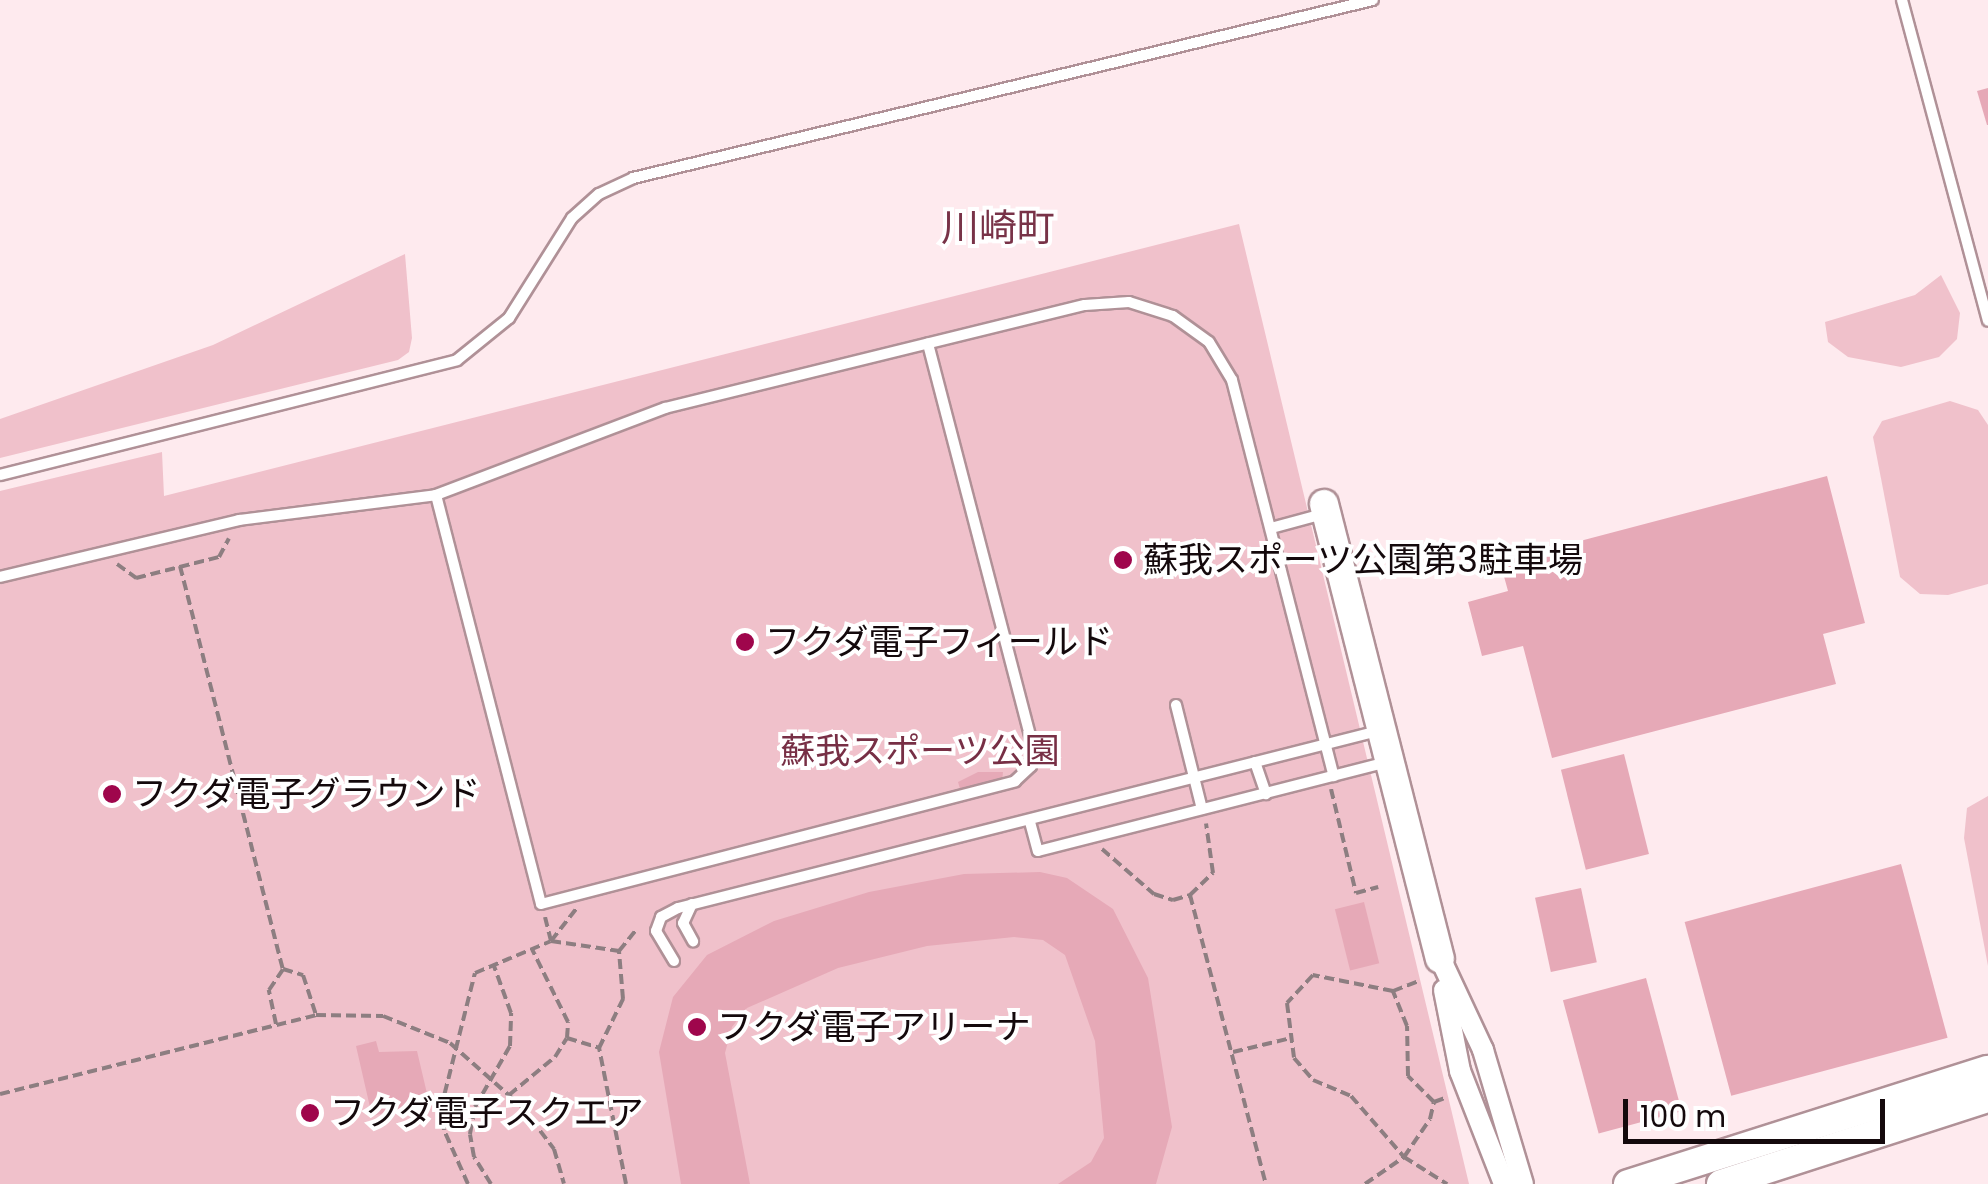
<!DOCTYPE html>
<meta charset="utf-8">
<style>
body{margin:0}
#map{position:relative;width:1988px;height:1184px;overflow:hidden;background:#feeaee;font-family:Poppins,"Noto Sans JP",sans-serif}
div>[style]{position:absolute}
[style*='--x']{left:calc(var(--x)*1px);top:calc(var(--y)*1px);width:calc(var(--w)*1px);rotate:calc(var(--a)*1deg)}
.green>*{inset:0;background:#f0c1cb}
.building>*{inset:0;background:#e6a9b7;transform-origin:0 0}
.path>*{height:4px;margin-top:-2px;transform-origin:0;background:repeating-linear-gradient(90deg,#8d7e81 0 10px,transparent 0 15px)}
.roads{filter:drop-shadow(2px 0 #b09197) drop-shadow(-2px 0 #b09197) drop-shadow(0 2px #b09197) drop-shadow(0 -2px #b09197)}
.lane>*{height:10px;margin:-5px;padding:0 5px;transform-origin:5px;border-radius:5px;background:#fff}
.street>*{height:20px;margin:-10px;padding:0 10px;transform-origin:10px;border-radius:10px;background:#fff}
.secondary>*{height:28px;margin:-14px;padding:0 14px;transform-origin:14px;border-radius:14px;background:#fff}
.dots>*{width:28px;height:28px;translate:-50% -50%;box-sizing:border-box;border:5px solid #fff;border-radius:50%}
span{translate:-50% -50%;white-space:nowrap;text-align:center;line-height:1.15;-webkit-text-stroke:8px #fff;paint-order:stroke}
.poi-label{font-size:35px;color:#14090c}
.left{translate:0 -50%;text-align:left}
.park-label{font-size:35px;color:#772f45}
.neighbourhood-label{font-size:38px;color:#783247}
.scale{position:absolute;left:1623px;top:1099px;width:262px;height:45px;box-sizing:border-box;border:5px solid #14090c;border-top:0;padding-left:12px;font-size:30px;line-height:35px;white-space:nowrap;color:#14090c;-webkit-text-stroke:8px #fff;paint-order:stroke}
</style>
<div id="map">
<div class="green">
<i style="clip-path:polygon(1239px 224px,1469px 1184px,0 1184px,0 491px,162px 452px,164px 496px)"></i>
<i style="clip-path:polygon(405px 254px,412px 338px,409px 352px,398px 360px,0 458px,0 419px,213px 345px)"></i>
<i style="clip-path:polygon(1941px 275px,1960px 313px,1957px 339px,1939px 357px,1901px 367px,1848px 357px,1828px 342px,1825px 322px,1915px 295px)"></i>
<i style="clip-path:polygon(1950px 401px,1978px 410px,1988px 425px,1988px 584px,1948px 595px,1920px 594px,1900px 577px,1873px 437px,1882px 421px)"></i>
<i style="clip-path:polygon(1988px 796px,1988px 966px,1964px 838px,1967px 808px)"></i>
</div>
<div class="building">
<i style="clip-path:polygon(1988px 88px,1988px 125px,1987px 125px,1977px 91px)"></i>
<i style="clip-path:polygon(1827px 476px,1865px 623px,1823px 634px,1836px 684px,1552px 758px,1523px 646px,1482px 656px,1468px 602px,1508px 591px,1500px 562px)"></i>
<i style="left:1624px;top:754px;width:103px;height:65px;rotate:76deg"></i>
<i style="clip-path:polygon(978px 772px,1003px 772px,1002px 782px,961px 792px,958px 782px)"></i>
<i style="left:1901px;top:864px;width:180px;height:224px;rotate:75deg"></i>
<i style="clip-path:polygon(1040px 872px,1067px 878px,1113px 909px,1148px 978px,1172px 1127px,1156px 1184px,1058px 1184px,1091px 1162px,1104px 1138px,1095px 1041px,1065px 955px,1043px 940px,1014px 937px,927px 946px,838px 968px,747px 1008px,732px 1027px,725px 1053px,750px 1184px,681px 1184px,659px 1052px,673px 997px,707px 955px,774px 921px,869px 892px,964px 874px)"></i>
<i style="left:1581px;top:888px;width:76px;height:47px;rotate:78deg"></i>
<i style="left:1364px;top:902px;width:63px;height:30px;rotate:76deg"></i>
<i style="left:1646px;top:978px;width:138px;height:86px;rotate:75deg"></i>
<i style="clip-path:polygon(376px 1041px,379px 1052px,417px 1051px,429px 1102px,372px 1116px,356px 1046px)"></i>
</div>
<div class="path">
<i style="--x:117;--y:564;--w:24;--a:36"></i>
<i style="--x:136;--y:578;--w:86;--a:-14.2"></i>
<i style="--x:219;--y:557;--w:21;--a:-62"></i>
<i style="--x:180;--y:566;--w:416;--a:75.7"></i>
<i style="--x:283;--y:969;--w:21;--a:17"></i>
<i style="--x:303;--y:975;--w:42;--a:72"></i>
<i style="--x:1331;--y:789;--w:107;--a:76.5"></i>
<i style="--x:1356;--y:893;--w:23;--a:-15"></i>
<i style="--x:1102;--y:849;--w:69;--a:40.9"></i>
<i style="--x:1154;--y:894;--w:20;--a:18"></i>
<i style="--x:1173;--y:900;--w:18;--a:-16"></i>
<i style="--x:1190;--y:895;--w:32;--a:-44"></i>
<i style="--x:1213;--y:873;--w:50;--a:-98"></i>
<i style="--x:1190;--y:895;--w:299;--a:75.3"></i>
<i style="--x:545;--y:917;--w:25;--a:76"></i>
<i style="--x:551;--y:941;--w:41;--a:-52"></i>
<i style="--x:1393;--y:991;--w:28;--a:-21"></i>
<i style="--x:276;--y:1024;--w:35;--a:-102"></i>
<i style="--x:269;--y:990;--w:25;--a:-56"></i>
<i style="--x:567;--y:1038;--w:34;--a:17"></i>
<i style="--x:1233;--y:1052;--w:56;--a:-13.5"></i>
<i style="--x:0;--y:1094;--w:326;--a:-14"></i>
<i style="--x:316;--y:1015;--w:67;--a:0.9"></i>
<i style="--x:383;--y:1016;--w:72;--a:21.9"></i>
<i style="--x:450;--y:1043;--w:96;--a:41.6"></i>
<i style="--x:522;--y:1107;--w:53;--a:52.7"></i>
<i style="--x:554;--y:1149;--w:36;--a:74"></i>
<i style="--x:509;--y:1095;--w:60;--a:-39.6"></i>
<i style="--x:555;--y:1057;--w:22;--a:-58"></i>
<i style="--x:567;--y:1038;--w:16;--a:-86"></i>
<i style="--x:568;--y:1022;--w:81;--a:-116.3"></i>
<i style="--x:1434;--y:1102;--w:12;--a:-20"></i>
<i style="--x:468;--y:1184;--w:59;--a:-114"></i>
<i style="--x:444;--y:1130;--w:22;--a:-98"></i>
<i style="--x:441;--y:1108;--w:139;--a:-75.9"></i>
<i style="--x:475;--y:973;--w:82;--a:-22.8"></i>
<i style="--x:551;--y:941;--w:69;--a:8.4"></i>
<i style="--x:491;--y:1184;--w:32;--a:-122"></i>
<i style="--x:474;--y:1157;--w:23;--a:-100"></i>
<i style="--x:470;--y:1134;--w:27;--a:-80"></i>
<i style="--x:475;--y:1107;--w:70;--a:-60.2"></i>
<i style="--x:510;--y:1046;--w:33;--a:-88"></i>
<i style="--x:511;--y:1013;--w:50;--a:-109.9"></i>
<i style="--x:626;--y:1184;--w:139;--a:-101.2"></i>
<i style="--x:599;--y:1048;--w:55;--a:-63.9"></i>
<i style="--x:623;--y:999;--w:48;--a:-94.8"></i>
<i style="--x:619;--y:951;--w:28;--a:-51"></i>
<i style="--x:1365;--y:1184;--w:47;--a:-34.7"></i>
<i style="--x:1404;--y:1157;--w:46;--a:-55.6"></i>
<i style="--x:1430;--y:1119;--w:17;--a:-77"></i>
<i style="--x:1434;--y:1102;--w:37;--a:-135"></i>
<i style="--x:1408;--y:1076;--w:50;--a:-91.1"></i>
<i style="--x:1407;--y:1026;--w:38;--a:-112"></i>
<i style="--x:1393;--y:991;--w:82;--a:-168.7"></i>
<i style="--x:1313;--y:975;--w:38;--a:133"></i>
<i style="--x:1287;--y:1003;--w:55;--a:82.7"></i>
<i style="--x:1294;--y:1058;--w:29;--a:49"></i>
<i style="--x:1313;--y:1080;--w:41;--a:22.8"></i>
<i style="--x:1351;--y:1096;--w:81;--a:49"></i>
<i style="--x:1404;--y:1157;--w:51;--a:32.1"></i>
</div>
<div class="roads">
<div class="lane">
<i style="--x:1902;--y:0;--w:332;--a:75"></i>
<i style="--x:0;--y:475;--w:471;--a:-14.1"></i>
<i style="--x:457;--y:360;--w:67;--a:-38.9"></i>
<i style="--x:509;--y:318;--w:118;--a:-57.8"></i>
<i style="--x:572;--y:218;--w:36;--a:-42"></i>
<i style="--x:599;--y:194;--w:38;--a:-25"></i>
<i style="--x:633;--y:178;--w:761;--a:-13.53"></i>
<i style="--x:436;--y:495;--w:422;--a:75.6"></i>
<i style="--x:541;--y:904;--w:490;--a:-14.5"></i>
<i style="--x:1015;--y:781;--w:22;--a:-43"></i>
<i style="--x:1031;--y:766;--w:19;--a:-84"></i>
<i style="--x:1033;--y:747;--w:417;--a:-104.6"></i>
<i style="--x:1271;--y:528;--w:54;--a:-15.1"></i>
<i style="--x:0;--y:577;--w:246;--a:-13.4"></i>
<i style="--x:239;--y:520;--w:199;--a:-7.2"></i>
<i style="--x:436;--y:495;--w:245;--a:-20.8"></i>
<i style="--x:665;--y:408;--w:432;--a:-13.8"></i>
<i style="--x:1085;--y:305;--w:44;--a:-3.9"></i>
<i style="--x:1129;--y:302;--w:46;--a:17.7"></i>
<i style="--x:1173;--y:316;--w:44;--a:35.8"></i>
<i style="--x:1209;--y:342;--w:44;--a:58.8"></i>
<i style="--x:1232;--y:380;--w:409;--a:75.6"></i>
<i style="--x:1176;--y:705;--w:107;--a:76"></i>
<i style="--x:1255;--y:762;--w:34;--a:71"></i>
<i style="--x:1030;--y:822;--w:30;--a:75"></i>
<i style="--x:1038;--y:851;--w:359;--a:-14.3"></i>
<i style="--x:692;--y:904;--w:21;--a:115"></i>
<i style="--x:683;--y:923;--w:21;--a:61"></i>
<i style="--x:674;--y:961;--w:35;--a:-121"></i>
<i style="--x:656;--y:931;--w:15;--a:-70"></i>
<i style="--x:661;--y:917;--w:19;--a:-28"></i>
<i style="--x:678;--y:908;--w:722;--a:-14.19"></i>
</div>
<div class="street">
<i style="--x:1440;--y:958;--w:102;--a:64.9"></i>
<i style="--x:1483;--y:1050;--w:140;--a:73.4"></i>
<i style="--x:1444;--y:990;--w:83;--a:78.8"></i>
<i style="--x:1460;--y:1071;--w:121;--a:68.7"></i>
</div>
<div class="secondary">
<i style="--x:1324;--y:504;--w:469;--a:75.7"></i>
<i style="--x:1628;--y:1184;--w:378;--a:-17.6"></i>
<i style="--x:1721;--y:1184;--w:281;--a:-17.9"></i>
</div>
</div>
<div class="dots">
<i style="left:1123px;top:560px;background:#9f064c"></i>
<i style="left:745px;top:642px;background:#9f064c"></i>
<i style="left:112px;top:794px;background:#9f064c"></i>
<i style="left:697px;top:1027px;background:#9f064c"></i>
<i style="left:310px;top:1113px;background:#9f064c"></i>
</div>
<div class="poi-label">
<span class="left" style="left:1143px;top:560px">蘇我スポーツ公園第3駐車場</span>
<span class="left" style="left:765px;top:642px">フクダ電子フィールド</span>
<span class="left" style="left:132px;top:794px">フクダ電子グラウンド</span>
<span class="left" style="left:717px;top:1027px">フクダ電子アリーナ</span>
<span class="left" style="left:330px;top:1113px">フクダ電子スクエア</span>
</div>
<div class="park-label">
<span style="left:920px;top:751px">蘇我スポーツ公園</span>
</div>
<div class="neighbourhood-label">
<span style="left:998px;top:228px">川崎町</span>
</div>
<div class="scale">100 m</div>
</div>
